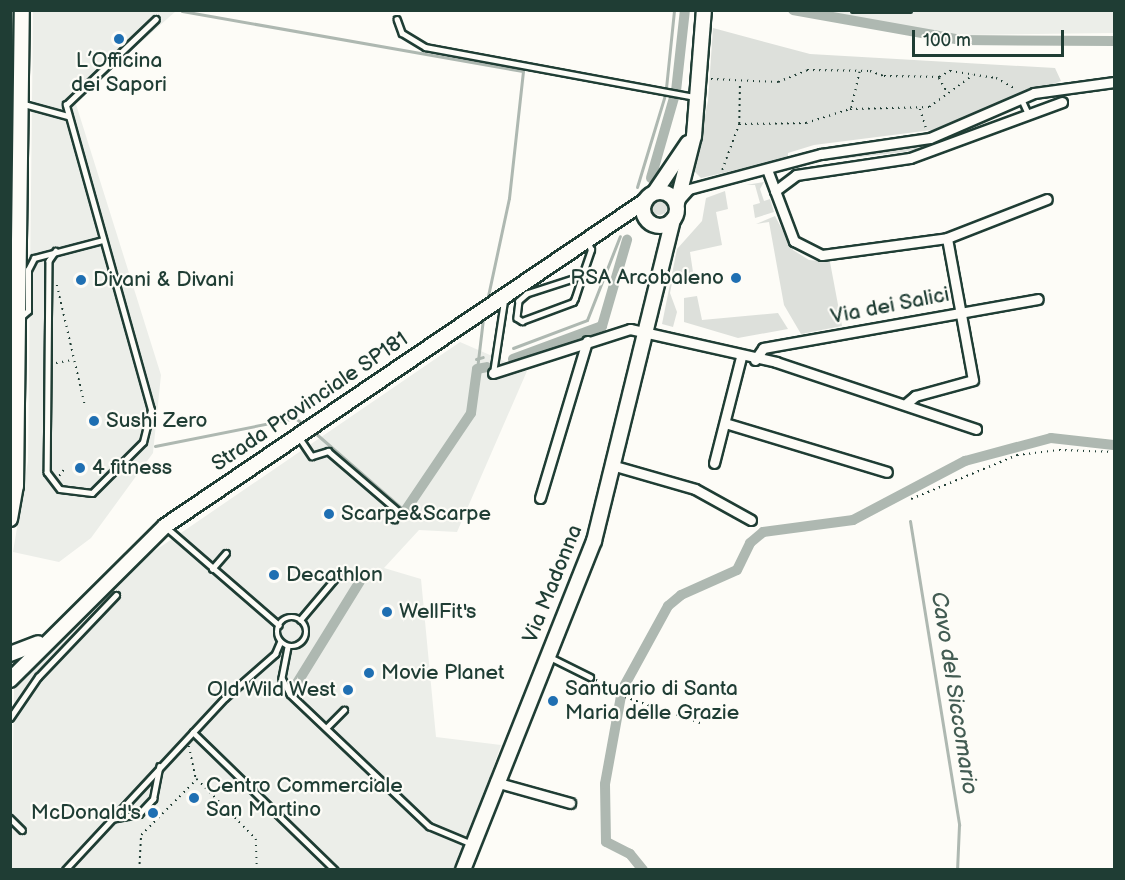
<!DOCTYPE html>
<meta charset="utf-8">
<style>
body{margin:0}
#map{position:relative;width:1125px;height:880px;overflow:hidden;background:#fdfcf7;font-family:"Balsamiq Sans",sans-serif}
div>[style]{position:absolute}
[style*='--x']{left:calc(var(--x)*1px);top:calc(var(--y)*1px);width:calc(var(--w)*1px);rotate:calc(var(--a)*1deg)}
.built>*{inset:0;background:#eceee9}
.green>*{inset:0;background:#dde0db}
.round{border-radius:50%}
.stream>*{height:3px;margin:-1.5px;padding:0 1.5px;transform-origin:1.5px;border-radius:1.5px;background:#aeb8b1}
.canal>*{height:10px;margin:-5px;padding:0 5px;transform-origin:5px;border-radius:5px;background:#aeb8b1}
.path>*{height:1.5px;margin-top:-0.75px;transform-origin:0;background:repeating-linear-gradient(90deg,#1f3d34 0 1.5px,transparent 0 6px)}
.roads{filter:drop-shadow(2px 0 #1f3d34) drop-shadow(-2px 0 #1f3d34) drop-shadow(0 2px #1f3d34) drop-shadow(0 -2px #1f3d34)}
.lane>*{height:4.5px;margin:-2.25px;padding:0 2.25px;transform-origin:2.25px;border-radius:2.25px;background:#fdfcf7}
.lane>.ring{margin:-2.25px;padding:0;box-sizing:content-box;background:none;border:4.5px solid #fdfcf7;border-radius:50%}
.street>*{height:9px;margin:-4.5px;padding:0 4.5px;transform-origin:4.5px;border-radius:4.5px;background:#fdfcf7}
.secondary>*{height:14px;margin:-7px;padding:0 7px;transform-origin:7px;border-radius:7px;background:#fdfcf7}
.secondary>.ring{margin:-7px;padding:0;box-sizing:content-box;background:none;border:14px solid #fdfcf7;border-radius:50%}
.dots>*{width:16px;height:16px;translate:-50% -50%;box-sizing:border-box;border:3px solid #fdfcf7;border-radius:50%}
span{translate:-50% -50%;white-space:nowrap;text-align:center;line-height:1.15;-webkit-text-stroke:4.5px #fdfcf7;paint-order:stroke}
.poi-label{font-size:21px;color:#1f3d34}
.right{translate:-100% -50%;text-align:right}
.left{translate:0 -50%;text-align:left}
.street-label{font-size:21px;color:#1f3d34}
.water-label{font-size:22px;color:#435c53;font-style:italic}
.frame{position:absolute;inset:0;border:12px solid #1f3d34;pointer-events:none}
.scale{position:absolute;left:912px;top:30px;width:152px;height:27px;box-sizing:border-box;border:3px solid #1f3d34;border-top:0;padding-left:8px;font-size:18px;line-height:21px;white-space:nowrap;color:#1f3d34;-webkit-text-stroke:4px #fdfcf7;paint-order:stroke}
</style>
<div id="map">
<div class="built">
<i style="clip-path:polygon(33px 11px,176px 11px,75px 101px,161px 375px,153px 453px,91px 538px,59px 562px,13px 552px,28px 461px)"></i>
<i style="clip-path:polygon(800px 11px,1114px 11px,1114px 33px,964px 35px)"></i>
<i style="clip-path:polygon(460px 342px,527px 371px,457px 532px,419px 530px,384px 568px,421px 579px,436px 737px,501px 745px,458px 869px,11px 870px,14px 687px,137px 563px)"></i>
</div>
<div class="green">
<i style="clip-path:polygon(713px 28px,810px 54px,1055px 68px,1061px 81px,932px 130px,814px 145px,788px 153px,788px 158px,701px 178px,693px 170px,708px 101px)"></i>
<i style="clip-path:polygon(930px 146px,904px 152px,824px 161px,794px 168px,824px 160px)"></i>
<i style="clip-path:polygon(764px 182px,760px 189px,764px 201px,770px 199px,774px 212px,755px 218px,753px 205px,760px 203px,755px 185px,746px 185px)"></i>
<i style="clip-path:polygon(725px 191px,728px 209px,716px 212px,722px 245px,690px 252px,693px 272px,673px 278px,670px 293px,677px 312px,673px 327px,662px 324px,677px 249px,702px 221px,706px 198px)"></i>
<i class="round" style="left:650px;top:197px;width:18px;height:18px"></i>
<i style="clip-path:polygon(775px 216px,793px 250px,809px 260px,830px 262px,842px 326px,801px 334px,784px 305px,769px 222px,756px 224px)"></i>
<i style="clip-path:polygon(697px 296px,702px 320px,778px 313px,788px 329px,738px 338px,684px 322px,684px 298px)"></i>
</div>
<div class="stream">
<i style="--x:182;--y:11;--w:346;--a:10"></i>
<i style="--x:523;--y:71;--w:128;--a:96.3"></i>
<i style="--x:509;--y:198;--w:105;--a:102.1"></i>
<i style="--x:666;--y:88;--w:78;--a:-84.1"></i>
<i style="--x:637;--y:187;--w:96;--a:-73.1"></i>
<i style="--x:513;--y:348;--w:79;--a:-20.7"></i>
<i style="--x:587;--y:320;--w:90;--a:-68.6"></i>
<i style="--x:476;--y:359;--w:7;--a:-16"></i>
<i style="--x:477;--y:369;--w:50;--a:-83.2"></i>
<i style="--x:314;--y:432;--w:121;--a:41"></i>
<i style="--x:155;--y:446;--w:143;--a:-11.3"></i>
<i style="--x:295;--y:418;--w:9;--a:36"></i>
<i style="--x:910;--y:521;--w:308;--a:80.8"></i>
<i style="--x:959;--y:825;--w:45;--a:92.5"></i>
</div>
<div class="canal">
<i style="--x:793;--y:10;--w:171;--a:10.1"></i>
<i style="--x:961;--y:40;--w:153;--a:0.4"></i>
<i style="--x:676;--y:91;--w:81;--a:-83.7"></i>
<i style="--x:651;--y:178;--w:83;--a:-74"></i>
<i style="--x:513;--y:359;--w:95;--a:-20.3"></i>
<i style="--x:602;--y:326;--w:90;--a:-73.8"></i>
<i style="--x:405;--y:511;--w:118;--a:-56"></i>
<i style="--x:471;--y:413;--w:44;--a:-82.2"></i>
<i style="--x:477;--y:369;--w:10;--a:-11"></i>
<i style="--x:294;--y:688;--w:126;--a:-58.3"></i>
<i style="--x:643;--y:870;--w:21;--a:-129"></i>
<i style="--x:630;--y:854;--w:27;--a:-153"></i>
<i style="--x:606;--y:842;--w:58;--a:-91"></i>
<i style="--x:605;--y:784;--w:96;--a:-79.7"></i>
<i style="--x:622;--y:690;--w:96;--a:-61.3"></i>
<i style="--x:668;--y:606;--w:17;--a:-40"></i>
<i style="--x:681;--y:595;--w:61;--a:-24.1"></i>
<i style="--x:737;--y:570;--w:30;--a:-64"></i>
<i style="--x:750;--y:543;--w:17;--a:-40"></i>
<i style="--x:763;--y:532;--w:91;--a:-7.6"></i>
<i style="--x:853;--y:520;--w:127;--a:-27.8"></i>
<i style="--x:965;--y:461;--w:89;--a:-15"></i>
<i style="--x:1051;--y:438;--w:63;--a:6.3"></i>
</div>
<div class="path">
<i style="--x:939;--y:78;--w:16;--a:60"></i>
<i style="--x:711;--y:79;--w:67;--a:2.6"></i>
<i style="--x:778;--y:82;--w:31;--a:-22"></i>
<i style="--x:807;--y:70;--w:63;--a:0.9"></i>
<i style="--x:870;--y:71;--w:15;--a:20"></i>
<i style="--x:884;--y:76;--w:55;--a:1"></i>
<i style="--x:939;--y:77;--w:13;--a:-29"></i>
<i style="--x:950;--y:71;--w:47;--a:8.7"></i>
<i style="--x:996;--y:78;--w:23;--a:29"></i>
<i style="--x:851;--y:108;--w:37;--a:-77"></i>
<i style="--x:920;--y:109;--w:20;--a:72"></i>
<i style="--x:739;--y:124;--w:67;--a:-0.9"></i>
<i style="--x:806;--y:123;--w:46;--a:-17.7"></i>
<i style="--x:850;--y:109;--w:79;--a:-1.5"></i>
<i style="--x:929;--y:107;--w:54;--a:-36"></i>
<i style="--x:722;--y:170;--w:49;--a:-69.7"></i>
<i style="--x:739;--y:124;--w:39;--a:-89"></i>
<i style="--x:57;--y:285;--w:123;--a:76.9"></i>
<i style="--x:56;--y:363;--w:15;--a:-11"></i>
<i style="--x:59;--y:476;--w:10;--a:-53"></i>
<i style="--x:911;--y:499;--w:115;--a:-22.5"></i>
<i style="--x:1017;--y:455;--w:42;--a:-6.8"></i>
<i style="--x:1059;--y:450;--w:55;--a:2.1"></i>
<i style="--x:596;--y:680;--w:34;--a:30"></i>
<i style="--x:625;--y:697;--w:83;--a:19.1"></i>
<i style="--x:189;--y:746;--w:33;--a:78"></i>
<i style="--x:139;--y:870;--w:35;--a:-87"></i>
<i style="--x:141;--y:835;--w:79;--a:-45"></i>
<i style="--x:197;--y:779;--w:84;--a:45.5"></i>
<i style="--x:256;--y:839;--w:31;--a:88"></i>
</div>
<div class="roads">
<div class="lane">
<i style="--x:854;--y:10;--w:55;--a:0"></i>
<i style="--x:397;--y:19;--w:15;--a:70"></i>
<i style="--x:402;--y:33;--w:27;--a:31"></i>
<i style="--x:425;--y:47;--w:276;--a:10.5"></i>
<i style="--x:1021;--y:98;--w:14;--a:65"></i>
<i style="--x:24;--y:104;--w:46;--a:15.3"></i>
<i style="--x:56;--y:251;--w:12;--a:125"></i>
<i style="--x:49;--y:261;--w:211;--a:90.5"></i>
<i style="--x:47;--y:472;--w:21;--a:53"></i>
<i style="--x:60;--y:489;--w:32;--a:7"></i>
<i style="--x:92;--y:493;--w:72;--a:-45"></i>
<i style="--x:143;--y:442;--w:33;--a:-76"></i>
<i style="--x:151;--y:410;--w:317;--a:-105.6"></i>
<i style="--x:66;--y:105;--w:124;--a:-43.7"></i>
<i style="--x:582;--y:276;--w:58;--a:161.9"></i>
<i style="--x:527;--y:294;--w:11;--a:139"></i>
<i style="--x:519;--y:301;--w:17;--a:97"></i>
<i style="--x:517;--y:318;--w:6;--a:31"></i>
<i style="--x:522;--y:321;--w:54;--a:-20.4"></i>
<i style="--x:573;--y:302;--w:4;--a:-63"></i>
<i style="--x:575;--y:298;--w:23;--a:-72"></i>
<i style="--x:582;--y:276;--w:28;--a:-71"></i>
<i style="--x:591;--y:250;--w:8;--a:-113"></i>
<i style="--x:21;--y:317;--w:9;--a:-41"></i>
<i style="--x:28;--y:311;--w:41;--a:-90"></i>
<i style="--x:28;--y:270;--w:13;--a:-63"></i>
<i style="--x:34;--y:258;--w:71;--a:-14.6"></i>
<i style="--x:493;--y:373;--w:73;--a:-81.3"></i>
<i style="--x:299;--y:437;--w:23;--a:56"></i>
<i style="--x:312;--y:456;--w:17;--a:-17"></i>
<i style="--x:328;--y:451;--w:92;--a:40.6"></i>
<i style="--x:398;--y:511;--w:9;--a:111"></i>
<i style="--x:167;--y:528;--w:148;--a:40.9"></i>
<i style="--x:212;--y:569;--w:21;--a:-49"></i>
<i class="ring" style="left:277px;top:617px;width:25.5px;height:25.5px"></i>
<i style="--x:300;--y:620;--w:59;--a:-49.8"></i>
<i style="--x:288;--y:647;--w:32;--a:101"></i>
<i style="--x:282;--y:678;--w:18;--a:63"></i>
<i style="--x:290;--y:694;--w:192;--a:43.5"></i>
<i style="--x:429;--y:826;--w:47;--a:22.7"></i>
<i style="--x:550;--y:657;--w:45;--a:26.6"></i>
<i style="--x:10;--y:718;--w:50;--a:-55.7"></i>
<i style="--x:38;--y:677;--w:113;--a:-46.4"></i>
<i style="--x:327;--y:727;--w:24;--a:-45"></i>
<i style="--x:193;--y:732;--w:198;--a:44.2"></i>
<i style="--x:10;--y:818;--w:17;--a:45"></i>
<i style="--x:111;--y:819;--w:28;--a:-10"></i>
<i style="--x:139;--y:814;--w:21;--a:-47"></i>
<i style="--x:153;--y:799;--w:33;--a:-79"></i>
<i style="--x:65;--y:870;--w:235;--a:-47.1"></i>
<i style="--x:225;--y:698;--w:67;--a:-41.3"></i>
<i style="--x:275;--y:654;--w:13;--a:-67"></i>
</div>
<div class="street">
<i style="--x:768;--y:172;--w:74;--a:69.4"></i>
<i style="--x:794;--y:241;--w:31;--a:27"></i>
<i style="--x:822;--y:255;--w:126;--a:-7.7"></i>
<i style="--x:947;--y:238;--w:107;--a:-21.3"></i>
<i style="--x:775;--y:191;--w:26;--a:-37"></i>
<i style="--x:796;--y:175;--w:115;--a:-8.5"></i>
<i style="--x:910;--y:158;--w:162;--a:-20.2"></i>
<i style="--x:680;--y:199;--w:13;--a:-48"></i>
<i style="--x:689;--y:189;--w:137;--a:-14.9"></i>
<i style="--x:821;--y:154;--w:110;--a:-8.4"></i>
<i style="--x:930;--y:138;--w:113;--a:-23.4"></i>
<i style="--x:1034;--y:93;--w:81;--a:-7.8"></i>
<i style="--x:755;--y:360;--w:14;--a:-56"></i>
<i style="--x:763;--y:348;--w:279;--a:-10.1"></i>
<i style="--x:493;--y:373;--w:144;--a:-17.8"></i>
<i style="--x:630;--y:329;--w:150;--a:12.7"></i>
<i style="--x:776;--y:362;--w:211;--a:18.5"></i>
<i style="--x:907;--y:403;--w:11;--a:-41"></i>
<i style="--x:915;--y:396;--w:60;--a:-15.4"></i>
<i style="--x:973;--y:380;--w:144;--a:-100.4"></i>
<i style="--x:725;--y:423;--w:169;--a:16.8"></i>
<i style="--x:714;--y:463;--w:109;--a:-75.7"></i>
<i style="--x:615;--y:466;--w:83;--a:16"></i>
<i style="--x:695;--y:489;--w:64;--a:29"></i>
<i style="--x:540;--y:498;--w:164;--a:-73.3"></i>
<i style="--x:495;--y:782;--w:78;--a:15.6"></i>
</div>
<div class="secondary">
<i style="--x:655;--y:192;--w:59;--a:-56"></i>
<i class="ring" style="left:643px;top:192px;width:20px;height:20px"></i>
<i style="--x:677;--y:203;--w:69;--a:-75.8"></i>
<i style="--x:694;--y:136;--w:126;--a:-85.5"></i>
<i style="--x:10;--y:519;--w:34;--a:-80"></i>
<i style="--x:16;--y:486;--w:476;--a:-89.3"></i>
<i style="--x:10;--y:654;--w:30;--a:-21"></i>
<i style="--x:10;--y:680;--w:218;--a:-44.8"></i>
<i style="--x:165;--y:526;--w:580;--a:-34.1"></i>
<i style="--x:463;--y:870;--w:354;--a:-68.3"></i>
<i style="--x:594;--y:541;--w:331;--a:-76.2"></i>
</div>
</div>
<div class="dots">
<i style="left:119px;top:39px;background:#1f6fb2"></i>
<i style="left:736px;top:278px;background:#1f6fb2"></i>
<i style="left:81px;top:280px;background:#1f6fb2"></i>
<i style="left:94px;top:421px;background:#1f6fb2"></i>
<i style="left:80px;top:468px;background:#1f6fb2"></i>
<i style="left:329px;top:514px;background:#1f6fb2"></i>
<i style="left:274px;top:575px;background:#1f6fb2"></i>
<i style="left:387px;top:612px;background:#1f6fb2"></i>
<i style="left:369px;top:673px;background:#1f6fb2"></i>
<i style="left:348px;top:690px;background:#1f6fb2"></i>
<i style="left:553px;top:701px;background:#1f6fb2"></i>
<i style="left:194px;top:798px;background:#1f6fb2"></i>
<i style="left:153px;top:813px;background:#1f6fb2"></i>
</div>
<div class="poi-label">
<span style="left:119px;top:73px">L’Officina<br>dei Sapori</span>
<span class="right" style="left:724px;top:278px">RSA Arcobaleno</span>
<span class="left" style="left:93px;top:280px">Divani &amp; Divani</span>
<span class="left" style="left:106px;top:421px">Sushi Zero</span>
<span class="left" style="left:92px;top:468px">4 fitness</span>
<span class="left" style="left:341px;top:514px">Scarpe&amp;Scarpe</span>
<span class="left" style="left:286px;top:575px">Decathlon</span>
<span class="left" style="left:399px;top:612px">WellFit's</span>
<span class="left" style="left:381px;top:673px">Movie Planet</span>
<span class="left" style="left:565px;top:701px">Santuario di Santa<br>Maria delle Grazie</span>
<span class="right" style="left:336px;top:690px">Old Wild West</span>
<span class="left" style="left:206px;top:798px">Centro Commerciale<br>San Martino</span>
<span class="right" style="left:141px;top:813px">McDonald's</span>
</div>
<div class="street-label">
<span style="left:890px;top:306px;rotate:-11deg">Via dei Salici</span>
<span style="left:310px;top:402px;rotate:-34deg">Strada Provinciale SP181</span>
<span style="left:553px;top:584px;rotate:-68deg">Via Madonna</span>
</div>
<div class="water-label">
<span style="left:954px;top:693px;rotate:81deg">Cavo del Siccomario</span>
</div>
<div class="frame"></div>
<div class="scale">100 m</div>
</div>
